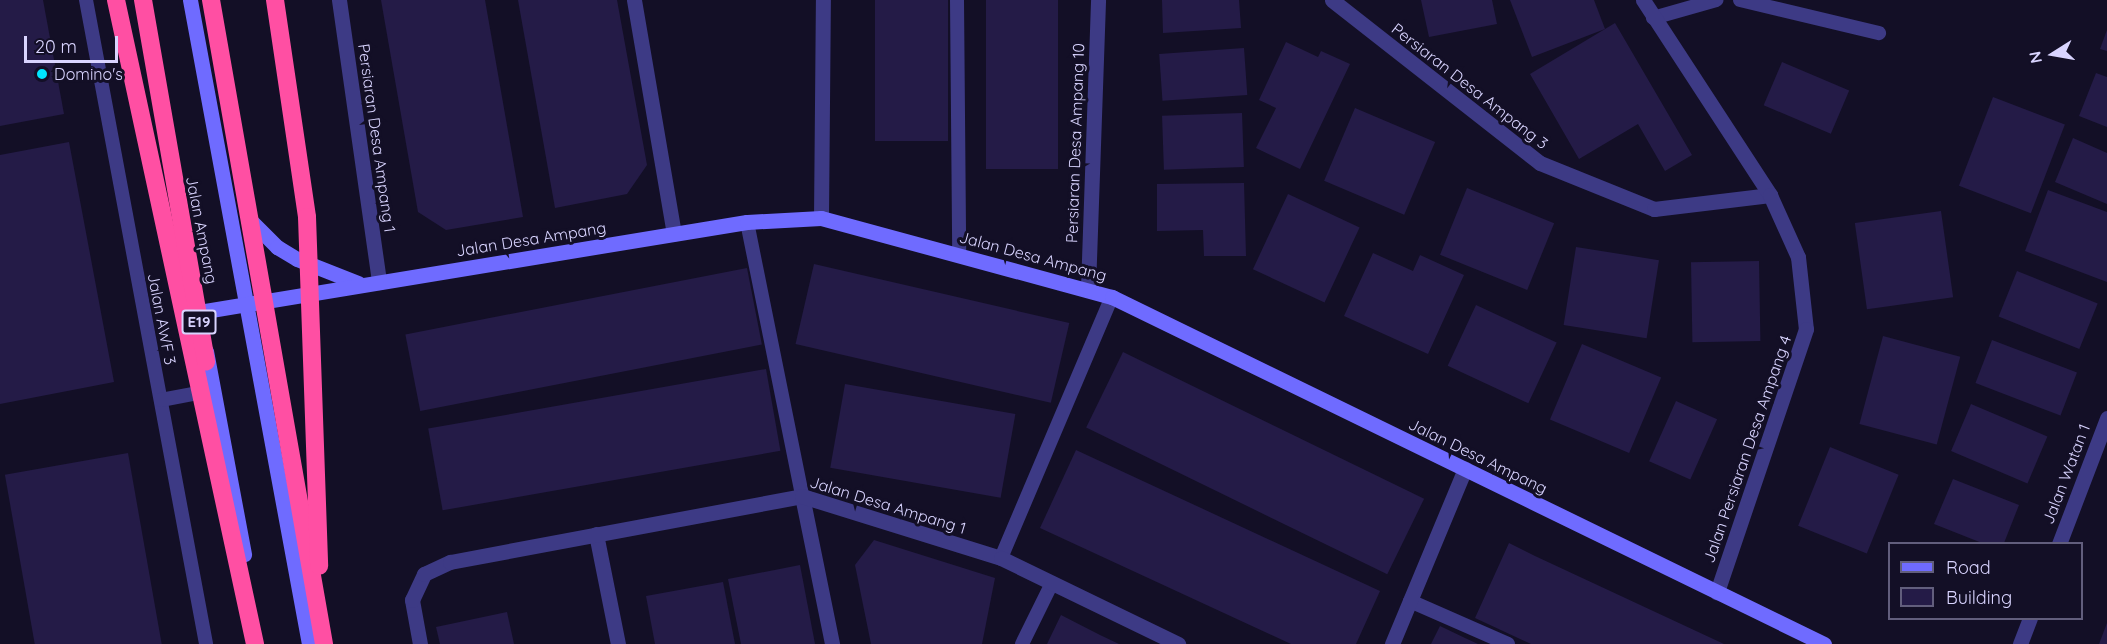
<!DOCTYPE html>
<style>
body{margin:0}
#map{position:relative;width:2107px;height:644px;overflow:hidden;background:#130f26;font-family:Quicksand,sans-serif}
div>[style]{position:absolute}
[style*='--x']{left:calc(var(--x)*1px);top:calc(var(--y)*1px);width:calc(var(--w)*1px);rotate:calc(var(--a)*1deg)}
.building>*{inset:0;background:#241b47;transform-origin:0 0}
.lane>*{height:14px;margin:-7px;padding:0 7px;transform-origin:7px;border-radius:7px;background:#3d3a85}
.street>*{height:15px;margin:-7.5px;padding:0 7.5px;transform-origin:7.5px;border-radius:7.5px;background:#3d3a85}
.secondary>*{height:15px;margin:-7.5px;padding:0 7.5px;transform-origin:7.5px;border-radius:7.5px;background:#6f6bff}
.highway-bridge>*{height:18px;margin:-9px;padding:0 9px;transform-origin:9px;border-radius:9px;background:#ff4fa3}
.dots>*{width:16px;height:16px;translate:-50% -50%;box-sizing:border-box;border:3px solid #130f26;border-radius:50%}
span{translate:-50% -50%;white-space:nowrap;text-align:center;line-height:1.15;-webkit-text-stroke:6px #130f26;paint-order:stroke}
.shield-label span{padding:2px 4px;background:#130f26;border:2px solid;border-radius:4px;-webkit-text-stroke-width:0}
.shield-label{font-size:15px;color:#d9d4ff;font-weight:700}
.poi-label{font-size:16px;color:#d9d4ff}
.left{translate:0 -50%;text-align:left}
.street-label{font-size:16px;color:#d9d4ff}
.legend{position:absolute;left:1888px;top:542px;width:195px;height:78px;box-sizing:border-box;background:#130f26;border:2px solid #625e7d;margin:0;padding:8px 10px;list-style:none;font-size:18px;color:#d9d4ff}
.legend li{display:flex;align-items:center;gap:12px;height:30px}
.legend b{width:30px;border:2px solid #625e7d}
.north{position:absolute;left:2023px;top:24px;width:60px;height:60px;-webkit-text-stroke:4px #130f26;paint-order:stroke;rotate:259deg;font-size:16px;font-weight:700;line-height:24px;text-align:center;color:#d9d4ff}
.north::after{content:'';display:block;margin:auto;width:21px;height:27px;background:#d9d4ff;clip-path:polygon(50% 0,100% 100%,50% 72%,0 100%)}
.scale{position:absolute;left:24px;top:36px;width:94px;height:27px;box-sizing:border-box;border:3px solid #d9d4ff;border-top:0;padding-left:8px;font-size:18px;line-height:21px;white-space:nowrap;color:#d9d4ff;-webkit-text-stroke:4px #130f26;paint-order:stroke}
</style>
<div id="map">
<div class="building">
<i style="clip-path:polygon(0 0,43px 0,64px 114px,0 126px)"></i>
<i style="clip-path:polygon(381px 0,485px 0,523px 217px,446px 230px,418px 212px)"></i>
<i style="clip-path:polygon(518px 0,617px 0,647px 165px,627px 194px,555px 208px)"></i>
<i style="left:875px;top:0;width:73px;height:141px"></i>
<i style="left:986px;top:0;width:72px;height:169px"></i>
<i style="clip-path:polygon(1162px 0,1239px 0,1241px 28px,1163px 33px)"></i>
<i style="clip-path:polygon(1421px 0,1492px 0,1497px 24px,1429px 37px)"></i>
<i style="clip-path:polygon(1510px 0,1594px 0,1605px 29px,1532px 57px)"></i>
<i style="clip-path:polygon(1615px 23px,1692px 155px,1665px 171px,1638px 124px,1579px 159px,1530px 74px)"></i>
<i style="clip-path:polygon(2107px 30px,2107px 51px,2100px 49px)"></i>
<i style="clip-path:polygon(1286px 42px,1318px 57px,1321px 51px,1350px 64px,1300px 169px,1256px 148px,1276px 108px,1259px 100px)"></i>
<i style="left:1244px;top:48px;width:47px;height:85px;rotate:86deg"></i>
<i style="left:1782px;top:62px;width:73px;height:47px;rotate:23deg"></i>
<i style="clip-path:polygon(2096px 73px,2107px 77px,2107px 127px,2079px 116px)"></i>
<i style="left:1993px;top:97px;width:77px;height:95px;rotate:21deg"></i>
<i style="left:1355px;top:108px;width:87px;height:79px;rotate:23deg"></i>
<i style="left:1242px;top:113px;width:54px;height:80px;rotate:88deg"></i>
<i style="clip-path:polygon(2073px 138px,2107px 153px,2107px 204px,2055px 182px)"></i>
<i style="clip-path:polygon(69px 142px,114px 382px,0 404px,0 155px)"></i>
<i style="clip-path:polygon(1244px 183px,1246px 256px,1204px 256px,1203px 230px,1157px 231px,1157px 184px)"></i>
<i style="left:1467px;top:188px;width:94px;height:72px;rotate:22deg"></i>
<i style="clip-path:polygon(2048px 190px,2107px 212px,2107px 282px,2025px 251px)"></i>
<i style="left:1288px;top:194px;width:79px;height:83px;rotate:25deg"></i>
<i style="left:1941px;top:211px;width:87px;height:87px;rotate:82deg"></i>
<i style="left:1576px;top:247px;width:84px;height:79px;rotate:9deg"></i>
<i style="clip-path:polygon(1373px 253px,1413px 271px,1420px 255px,1464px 275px,1428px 354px,1344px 316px)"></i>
<i style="left:1759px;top:261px;width:80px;height:68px;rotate:89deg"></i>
<i style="left:814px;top:264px;width:262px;height:82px;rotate:13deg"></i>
<i style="left:747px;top:268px;width:78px;height:348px;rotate:79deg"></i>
<i style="left:2017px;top:271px;width:87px;height:49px;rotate:22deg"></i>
<i style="left:1476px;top:305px;width:89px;height:67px;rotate:25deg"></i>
<i style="left:1883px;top:336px;width:80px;height:91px;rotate:15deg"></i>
<i style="left:1992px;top:340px;width:91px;height:46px;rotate:21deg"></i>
<i style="left:1582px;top:344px;width:86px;height:82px;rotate:23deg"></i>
<i style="left:1123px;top:352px;width:335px;height:84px;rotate:26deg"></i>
<i style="left:766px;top:369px;width:83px;height:343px;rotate:80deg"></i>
<i style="left:845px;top:384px;width:173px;height:85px;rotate:10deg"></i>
<i style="left:1676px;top:401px;width:45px;height:66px;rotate:24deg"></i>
<i style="left:1971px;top:404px;width:83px;height:51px;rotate:23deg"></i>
<i style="left:1830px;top:447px;width:74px;height:85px;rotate:22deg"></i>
<i style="clip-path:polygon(1076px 450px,1380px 591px,1356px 644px,1291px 644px,1040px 528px)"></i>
<i style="left:128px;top:453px;width:194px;height:125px;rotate:80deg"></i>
<i style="clip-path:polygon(1953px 479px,2019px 505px,2004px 543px,1982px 543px,1934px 524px)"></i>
<i style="clip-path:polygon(874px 540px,995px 578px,982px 644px,871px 644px,855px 565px)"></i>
<i style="clip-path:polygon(1509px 543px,1535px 556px,1724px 644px,1531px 644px,1475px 618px)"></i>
<i style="clip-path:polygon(800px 565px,815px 644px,741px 644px,728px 579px)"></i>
<i style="clip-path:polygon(723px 582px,735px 644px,655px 644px,646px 596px)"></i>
<i style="clip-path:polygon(507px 612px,514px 644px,440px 644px,436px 627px)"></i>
<i style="clip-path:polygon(1061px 615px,1100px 635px,1119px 644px,1047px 644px)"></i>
<i style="clip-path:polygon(2107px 623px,2107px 644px,2099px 644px)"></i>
<i style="clip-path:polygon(1440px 626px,1465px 638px,1478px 644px,1431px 644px)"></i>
</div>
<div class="lane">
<i style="--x:86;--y:0;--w:655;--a:79.44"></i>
<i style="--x:957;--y:0;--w:254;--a:89.5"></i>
<i style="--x:1740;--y:0;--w:143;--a:13.4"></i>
<i style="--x:1653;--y:18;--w:66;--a:-15.9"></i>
<i style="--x:747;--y:222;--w:279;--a:78.6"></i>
<i style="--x:161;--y:400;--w:49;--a:-10.6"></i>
<i style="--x:1001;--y:558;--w:284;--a:-67"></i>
<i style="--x:1410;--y:601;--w:107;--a:23.7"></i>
<i style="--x:1022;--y:644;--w:68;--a:-63.8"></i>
</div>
<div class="street">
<i style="--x:339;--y:0;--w:285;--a:81.9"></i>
<i style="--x:634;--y:0;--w:237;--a:80.3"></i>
<i style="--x:1332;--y:0;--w:264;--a:38.1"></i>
<i style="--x:1540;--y:163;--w:123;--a:22"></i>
<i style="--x:1654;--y:209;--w:117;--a:-6.9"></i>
<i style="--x:1643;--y:0;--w:233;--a:56.9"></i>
<i style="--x:1770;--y:195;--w:68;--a:65.7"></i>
<i style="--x:1798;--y:257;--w:72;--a:83.7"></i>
<i style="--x:1806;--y:329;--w:278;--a:108.7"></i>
<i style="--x:821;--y:218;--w:218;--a:-89.5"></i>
<i style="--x:1088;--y:288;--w:288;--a:-88"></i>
<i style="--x:802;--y:496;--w:151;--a:78.5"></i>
<i style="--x:596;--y:534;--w:112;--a:78.7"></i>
<i style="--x:2059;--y:544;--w:135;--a:-69.1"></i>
<i style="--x:420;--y:644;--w:45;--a:-100.3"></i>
<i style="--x:412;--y:600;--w:29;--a:-65"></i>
<i style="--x:424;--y:574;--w:29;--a:-25"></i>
<i style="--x:450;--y:562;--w:358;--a:-10.6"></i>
<i style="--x:802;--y:496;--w:208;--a:17.3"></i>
<i style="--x:1001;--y:558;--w:197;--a:25.9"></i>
<i style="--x:1392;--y:644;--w:190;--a:-67.4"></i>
<i style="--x:2020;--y:644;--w:28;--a:-69"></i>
</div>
<div class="secondary">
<i style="--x:190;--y:0;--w:655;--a:79.53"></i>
<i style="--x:249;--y:219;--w:40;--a:45"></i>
<i style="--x:277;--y:247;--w:23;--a:31"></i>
<i style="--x:297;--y:259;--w:66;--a:21.5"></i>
<i style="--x:199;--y:312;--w:555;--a:-9.33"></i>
<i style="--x:747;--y:222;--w:74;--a:-3.1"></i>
<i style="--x:821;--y:218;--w:302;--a:15.2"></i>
<i style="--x:1112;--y:297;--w:792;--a:25.98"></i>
<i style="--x:206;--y:351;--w:207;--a:79.4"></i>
</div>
<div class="highway-bridge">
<i style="--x:116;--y:0;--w:659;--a:77.82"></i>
<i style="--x:143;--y:0;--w:367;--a:80.1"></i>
<i style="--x:211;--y:0;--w:654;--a:80.05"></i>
<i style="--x:275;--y:0;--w:219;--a:81.6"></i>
<i style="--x:307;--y:217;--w:349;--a:88"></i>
</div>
<div class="dots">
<i style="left:42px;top:74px;background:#00e5ff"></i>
</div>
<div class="shield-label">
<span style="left:199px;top:322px">E19</span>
</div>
<div class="poi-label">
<span class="left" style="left:54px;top:74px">Domino's</span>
</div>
<div class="street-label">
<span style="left:1470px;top:86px;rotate:38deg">Persiaran Desa Ampang 3</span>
<span style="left:377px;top:138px;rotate:82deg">Persiaran Desa Ampang 1</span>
<span style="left:1075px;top:143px;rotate:-88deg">Persiaran Desa Ampang 10</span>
<span style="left:202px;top:230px;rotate:79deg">Jalan Ampang</span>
<span style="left:531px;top:239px;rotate:-9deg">Jalan Desa Ampang</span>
<span style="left:1033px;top:256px;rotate:15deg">Jalan Desa Ampang</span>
<span style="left:162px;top:319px;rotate:79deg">Jalan AWF 3</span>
<span style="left:1747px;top:449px;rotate:-71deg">Jalan Persiaran Desa Ampang 4</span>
<span style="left:1478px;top:456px;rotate:26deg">Jalan Desa Ampang</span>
<span style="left:2066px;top:474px;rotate:-69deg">Jalan Watan 1</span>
<span style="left:888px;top:505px;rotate:17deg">Jalan Desa Ampang 1</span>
</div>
<ul class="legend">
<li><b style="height:8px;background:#6f6bff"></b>Road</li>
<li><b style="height:16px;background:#241b47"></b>Building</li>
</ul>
<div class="north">N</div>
<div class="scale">20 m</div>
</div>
